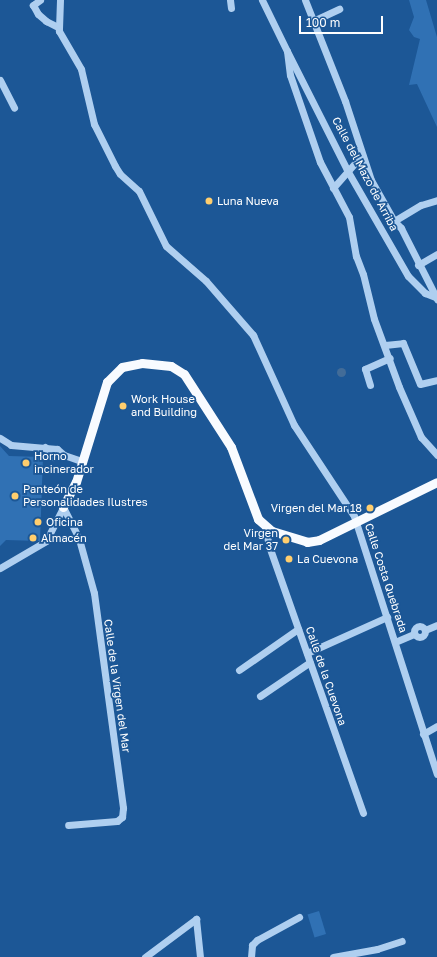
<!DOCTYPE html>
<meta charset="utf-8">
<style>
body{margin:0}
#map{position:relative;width:437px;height:957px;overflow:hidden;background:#1c5796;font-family:"Golos Text",sans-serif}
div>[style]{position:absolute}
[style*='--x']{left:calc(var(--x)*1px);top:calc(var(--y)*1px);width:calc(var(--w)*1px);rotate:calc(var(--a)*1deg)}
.green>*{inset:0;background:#3071b4;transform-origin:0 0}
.water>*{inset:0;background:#426c98}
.round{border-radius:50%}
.minor>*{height:7px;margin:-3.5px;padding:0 3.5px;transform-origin:3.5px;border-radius:3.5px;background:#afcff0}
.minor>.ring{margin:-3.5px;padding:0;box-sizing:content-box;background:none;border:7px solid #afcff0;border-radius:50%}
.major>*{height:9px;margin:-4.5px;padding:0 4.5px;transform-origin:4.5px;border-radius:4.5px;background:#f8fbff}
.dots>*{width:11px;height:11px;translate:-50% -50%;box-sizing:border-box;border:2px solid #1c5796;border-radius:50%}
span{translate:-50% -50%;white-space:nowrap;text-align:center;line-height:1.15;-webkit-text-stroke:3.5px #1c5796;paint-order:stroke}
.street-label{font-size:11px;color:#fff}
.poi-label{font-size:11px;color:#fff}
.left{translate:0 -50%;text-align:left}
.right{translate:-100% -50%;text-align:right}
.scale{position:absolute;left:299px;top:16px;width:84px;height:18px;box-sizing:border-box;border:2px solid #fff;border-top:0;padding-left:5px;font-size:12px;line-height:14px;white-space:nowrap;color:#fff;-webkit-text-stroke:3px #1c5796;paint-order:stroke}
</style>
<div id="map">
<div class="green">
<i style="clip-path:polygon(409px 0,426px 0,437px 37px,437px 127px,417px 84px,409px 85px,420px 39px,414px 37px,409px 30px,414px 17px)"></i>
<i style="clip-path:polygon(0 446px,9px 456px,43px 457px,40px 541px,6px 540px,0 546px)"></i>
<i style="left:319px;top:911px;width:24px;height:12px;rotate:73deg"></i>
</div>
<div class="water">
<i class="round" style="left:336.5px;top:367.5px;width:9px;height:9px"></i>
</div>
<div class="minor">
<i style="--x:40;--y:0;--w:9;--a:144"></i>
<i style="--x:33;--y:5;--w:10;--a:61"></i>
<i style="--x:38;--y:14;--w:11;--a:41"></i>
<i style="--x:46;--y:21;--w:13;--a:27"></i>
<i style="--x:60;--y:0;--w:31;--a:92"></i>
<i style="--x:59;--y:31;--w:44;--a:59.9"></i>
<i style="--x:81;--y:69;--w:57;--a:76.7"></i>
<i style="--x:94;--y:124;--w:47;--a:63.4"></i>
<i style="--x:115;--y:166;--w:9;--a:58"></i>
<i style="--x:120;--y:174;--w:25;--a:42"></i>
<i style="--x:139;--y:191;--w:61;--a:63.9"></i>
<i style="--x:166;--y:246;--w:53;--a:41.2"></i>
<i style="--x:206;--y:281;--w:72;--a:49"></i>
<i style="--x:253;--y:335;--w:99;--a:65.5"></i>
<i style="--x:294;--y:425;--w:109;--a:56.6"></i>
<i style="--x:354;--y:516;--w:271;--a:72.2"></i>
<i style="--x:230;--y:0;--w:8;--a:83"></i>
<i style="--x:262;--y:0;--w:57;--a:63.9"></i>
<i style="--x:287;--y:51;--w:24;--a:83"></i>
<i style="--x:290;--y:75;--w:92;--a:71"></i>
<i style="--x:320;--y:162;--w:62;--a:62.2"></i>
<i style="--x:349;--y:217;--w:40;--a:80"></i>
<i style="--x:356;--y:256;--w:19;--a:69"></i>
<i style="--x:363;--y:274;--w:46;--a:76.3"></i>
<i style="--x:374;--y:319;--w:72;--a:69.8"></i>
<i style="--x:399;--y:387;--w:55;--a:66.3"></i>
<i style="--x:421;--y:437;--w:24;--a:48"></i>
<i style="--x:305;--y:0;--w:109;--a:68.4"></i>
<i style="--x:345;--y:101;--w:83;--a:71.8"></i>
<i style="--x:371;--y:180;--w:47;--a:60.7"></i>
<i style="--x:394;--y:221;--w:10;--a:45"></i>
<i style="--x:401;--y:228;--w:80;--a:63.1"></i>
<i style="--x:313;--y:21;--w:29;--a:-25"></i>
<i style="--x:288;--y:53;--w:131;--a:63.2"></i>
<i style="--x:347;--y:170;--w:122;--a:60.1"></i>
<i style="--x:408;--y:276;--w:24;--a:45"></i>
<i style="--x:425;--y:293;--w:11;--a:22"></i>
<i style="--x:0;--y:80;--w:31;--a:63"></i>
<i style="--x:333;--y:188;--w:44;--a:-48.7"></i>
<i style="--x:394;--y:221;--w:31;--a:-31"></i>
<i style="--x:421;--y:205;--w:17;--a:-17"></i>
<i style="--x:418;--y:265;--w:22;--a:-30"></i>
<i style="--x:385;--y:345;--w:18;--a:-6"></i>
<i style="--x:403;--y:343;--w:44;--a:67.5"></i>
<i style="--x:420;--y:384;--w:17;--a:-13"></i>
<i style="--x:370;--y:385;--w:17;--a:-107"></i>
<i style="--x:365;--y:369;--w:27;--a:-24"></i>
<i style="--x:0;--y:438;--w:13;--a:32"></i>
<i style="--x:11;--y:445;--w:46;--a:5"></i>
<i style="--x:57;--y:449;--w:9;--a:41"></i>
<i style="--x:64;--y:455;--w:18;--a:19"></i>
<i style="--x:45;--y:447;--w:13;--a:51"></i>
<i style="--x:63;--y:507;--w:36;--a:63"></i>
<i style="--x:79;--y:539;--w:56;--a:74.5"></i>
<i style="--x:94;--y:593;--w:217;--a:82.3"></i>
<i style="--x:123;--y:808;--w:9;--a:96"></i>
<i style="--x:122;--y:817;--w:6;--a:141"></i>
<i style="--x:117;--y:821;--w:49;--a:175.3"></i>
<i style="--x:265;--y:527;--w:19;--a:78"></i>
<i style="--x:269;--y:546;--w:283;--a:70.6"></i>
<i style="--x:0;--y:568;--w:53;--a:-30.4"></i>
<i style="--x:46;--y:541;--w:38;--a:-63"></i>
<i class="ring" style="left:414.5px;top:626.5px;width:4px;height:4px"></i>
<i style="--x:425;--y:630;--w:13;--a:-23"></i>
<i style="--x:395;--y:642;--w:21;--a:-23"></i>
<i style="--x:307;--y:653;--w:88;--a:-24.2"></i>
<i style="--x:239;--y:670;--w:72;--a:-34.8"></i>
<i style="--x:260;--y:696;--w:60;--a:-34.2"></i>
<i style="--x:423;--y:734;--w:16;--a:-30"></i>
<i style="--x:145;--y:957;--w:64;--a:-36.7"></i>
<i style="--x:196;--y:919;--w:38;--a:84"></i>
<i style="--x:251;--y:957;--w:12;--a:-85"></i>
<i style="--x:252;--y:945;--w:7;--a:-45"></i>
<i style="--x:257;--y:940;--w:48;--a:-28.7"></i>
<i style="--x:333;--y:957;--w:45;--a:-10.3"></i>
<i style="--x:377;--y:949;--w:26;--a:-18"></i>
</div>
<div class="major">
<i style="--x:63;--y:507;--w:28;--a:-63"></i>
<i style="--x:76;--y:482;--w:105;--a:-72.8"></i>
<i style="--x:107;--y:382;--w:21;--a:-45"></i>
<i style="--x:122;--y:367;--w:20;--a:-11"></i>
<i style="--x:142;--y:363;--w:29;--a:6"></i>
<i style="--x:171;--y:366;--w:15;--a:32"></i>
<i style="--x:184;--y:374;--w:87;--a:57.2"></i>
<i style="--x:231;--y:447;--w:77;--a:69.4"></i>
<i style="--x:258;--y:519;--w:18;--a:41"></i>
<i style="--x:272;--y:531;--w:37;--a:17"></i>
<i style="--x:307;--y:542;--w:12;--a:-9"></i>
<i style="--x:319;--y:540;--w:131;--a:-26.2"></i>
</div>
<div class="dots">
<i style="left:209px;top:201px;background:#ffce6e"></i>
<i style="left:123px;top:406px;background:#ffce6e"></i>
<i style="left:26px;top:463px;background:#ffce6e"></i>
<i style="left:15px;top:496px;background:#ffce6e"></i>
<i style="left:370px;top:508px;background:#ffce6e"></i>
<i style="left:38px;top:522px;background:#ffce6e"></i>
<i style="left:33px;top:538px;background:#ffce6e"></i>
<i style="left:286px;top:540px;background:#ffce6e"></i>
<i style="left:289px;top:559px;background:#ffce6e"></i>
</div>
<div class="street-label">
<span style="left:365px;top:174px;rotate:62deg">Calle del Mazo de Arriba</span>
<span style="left:386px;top:578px;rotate:72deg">Calle Costa Quebrada</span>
<span style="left:326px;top:676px;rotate:71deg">Calle de la Cuevona</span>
<span style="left:117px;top:686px;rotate:82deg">Calle de la Virgen del Mar</span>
</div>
<div class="poi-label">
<span class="left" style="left:217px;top:201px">Luna Nueva</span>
<span class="left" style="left:131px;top:406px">Work House<br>and Building</span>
<span class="left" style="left:34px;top:463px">Horno<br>incinerador</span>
<span class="left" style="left:23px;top:496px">Panteón de<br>Personalidades Ilustres</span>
<span class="right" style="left:362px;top:508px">Virgen del Mar 18</span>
<span class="left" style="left:46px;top:522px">Oficina</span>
<span class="right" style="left:278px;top:540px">Virgen<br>del Mar 37</span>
<span class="left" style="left:41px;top:538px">Almacén</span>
<span class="left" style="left:297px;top:559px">La Cuevona</span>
</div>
<div class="scale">100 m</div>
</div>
